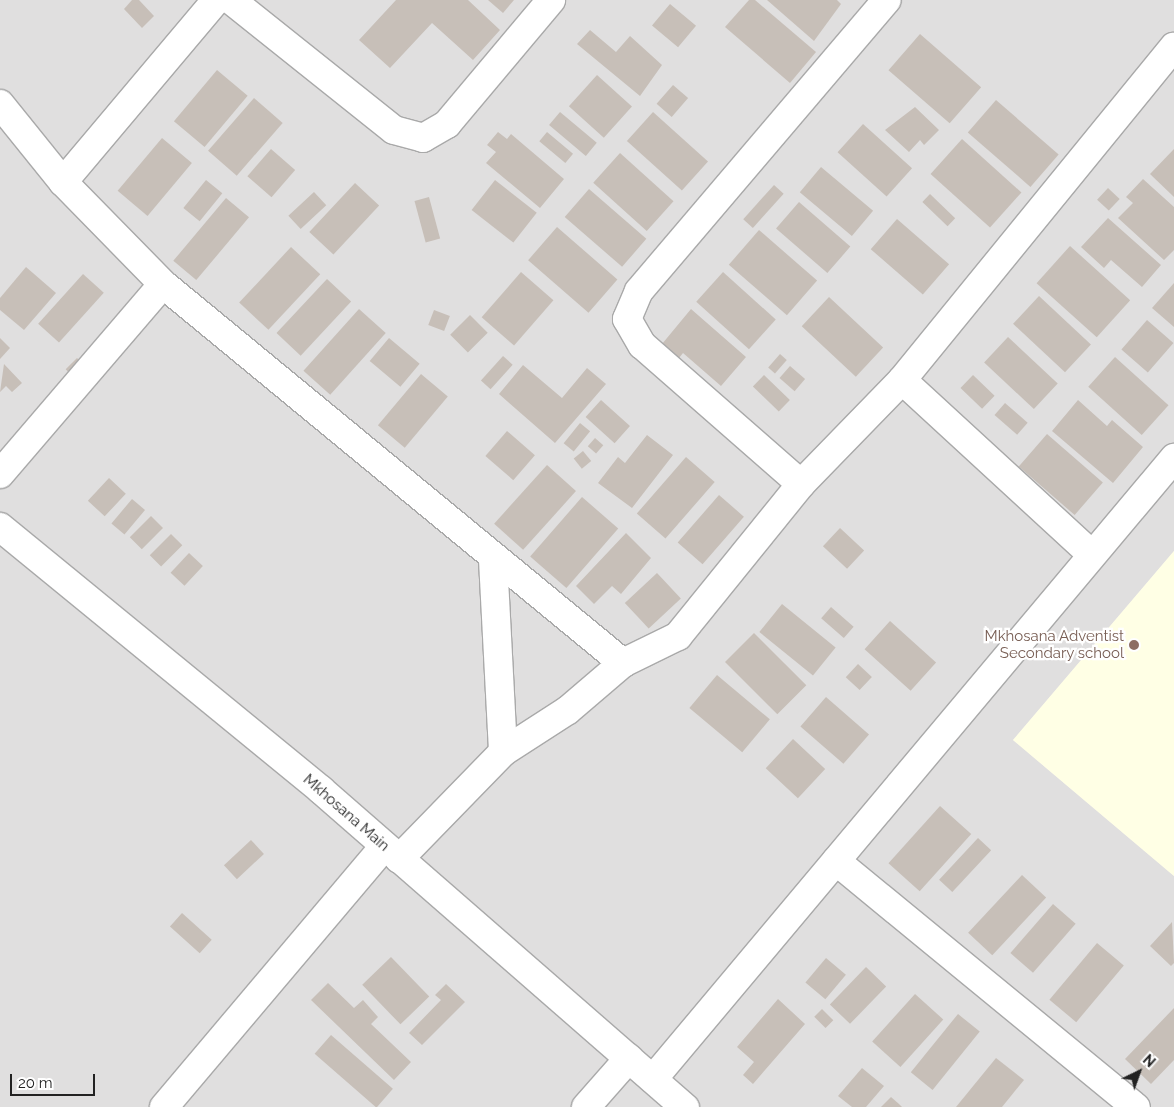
<!DOCTYPE html>
<style>
body{margin:0}
#map{position:relative;width:1174px;height:1107px;overflow:hidden;background:#f2efe9;font-family:Raleway,sans-serif}
div>[style]{position:absolute}
[style*='--x']{left:calc(var(--x)*1px);top:calc(var(--y)*1px);width:calc(var(--w)*1px);rotate:calc(var(--a)*1deg)}
.residential>*{inset:0;background:#e0dfdf}
.education>*{inset:0;background:#ffffe5}
.building>*{inset:0;background:#c7bfb8;transform-origin:0 0}
.roads{filter:drop-shadow(1px 0 #a9a9a9) drop-shadow(-1px 0 #a9a9a9) drop-shadow(0 1px #a9a9a9) drop-shadow(0 -1px #a9a9a9)}
.minor>*{height:28px;margin:-14px;padding:0 14px;transform-origin:14px;border-radius:14px;background:#fff}
.dots>*{width:14px;height:14px;translate:-50% -50%;box-sizing:border-box;border:2px solid #fff;border-radius:50%}
span{translate:-50% -50%;white-space:nowrap;text-align:center;line-height:1.15;-webkit-text-stroke:4.5px #fff;paint-order:stroke}
.education-label{font-size:15px;color:#785e54}
.right{translate:-100% -50%;text-align:right}
.street-label{font-size:15px;color:#222}
.north{position:absolute;left:1114px;top:1047px;width:50px;height:50px;-webkit-text-stroke:4px #fff;paint-order:stroke;rotate:42deg;font-size:14px;font-weight:700;line-height:20px;text-align:center;color:#222}
.north::after{content:'';display:block;margin:auto;width:18px;height:22px;background:#222;clip-path:polygon(50% 0,100% 100%,50% 72%,0 100%)}
.scale{position:absolute;left:10px;top:1074px;width:85px;height:22px;box-sizing:border-box;border:2px solid #222;border-top:0;padding-left:6px;font-size:15px;line-height:18px;white-space:nowrap;color:#222;-webkit-text-stroke:4px #fff;paint-order:stroke}
</style>
<div id="map">
<div class="residential">
<i style="clip-path:polygon(0 0,1174px 0,1174px 551px,1013px 740px,1174px 876px,1174px 1107px,0 1107px)"></i>
</div>
<div class="education">
<i style="clip-path:polygon(1174px 551px,1174px 876px,1013px 740px)"></i>
</div>
<div class="building">
<i style="clip-path:polygon(132px 0,139px 0,154px 16px,142px 28px,124px 9px)"></i>
<i style="clip-path:polygon(396px 0,468px 0,500px 30px,473px 60px,432px 23px,390px 68px,359px 40px)"></i>
<i style="clip-path:polygon(488px 0,514px 0,503px 13px)"></i>
<i style="clip-path:polygon(749px 0,755px 0,816px 52px,790px 83px,725px 27px)"></i>
<i style="clip-path:polygon(767px 0,837px 0,841px 4px,814px 41px)"></i>
<i style="left:670px;top:4px;width:34px;height:28px;rotate:40deg"></i>
<i style="clip-path:polygon(590px 30px,616px 52px,630px 36px,662px 65px,640px 96px,577px 44px)"></i>
<i style="left:920px;top:34px;width:81px;height:48px;rotate:41deg"></i>
<i style="left:217px;top:70px;width:40px;height:67px;rotate:40deg"></i>
<i style="left:597px;top:75px;width:47px;height:42px;rotate:42deg"></i>
<i style="left:673px;top:85px;width:20px;height:25px;rotate:41deg"></i>
<i style="left:254px;top:98px;width:38px;height:70px;rotate:41deg"></i>
<i style="left:996px;top:100px;width:83px;height:43px;rotate:41deg"></i>
<i style="clip-path:polygon(915px 107px,939px 130px,924px 145px,920px 140px,909px 152px,885px 130px)"></i>
<i style="left:560px;top:112px;width:48px;height:17px;rotate:40deg"></i>
<i style="left:653px;top:112px;width:74px;height:39px;rotate:42deg"></i>
<i style="left:863px;top:124px;width:66px;height:38px;rotate:42deg"></i>
<i style="clip-path:polygon(498px 132px,507px 139px,511px 134px,564px 179px,540px 208px,486px 163px,496px 152px,487px 145px)"></i>
<i style="left:547px;top:132px;width:34px;height:12px;rotate:40deg"></i>
<i style="left:162px;top:138px;width:39px;height:69px;rotate:40deg"></i>
<i style="left:962px;top:139px;width:80px;height:47px;rotate:42deg"></i>
<i style="left:271px;top:149px;width:32px;height:36px;rotate:41deg"></i>
<i style="clip-path:polygon(1174px 149px,1174px 197px,1150px 174px)"></i>
<i style="left:620px;top:153px;width:72px;height:40px;rotate:42deg"></i>
<i style="left:821px;top:167px;width:68px;height:33px;rotate:40deg"></i>
<i style="clip-path:polygon(1143px 179px,1174px 207px,1174px 250px,1164px 260px,1118px 218px,1133px 203px,1126px 197px)"></i>
<i style="left:206px;top:180px;width:21px;height:36px;rotate:39deg"></i>
<i style="left:495px;top:180px;width:53px;height:38px;rotate:38deg"></i>
<i style="left:355px;top:183px;width:33px;height:67px;rotate:43deg"></i>
<i style="left:774px;top:185px;width:13px;height:46px;rotate:42deg"></i>
<i style="left:1108px;top:188px;width:16px;height:16px;rotate:43deg"></i>
<i style="left:589px;top:189px;width:76px;height:37px;rotate:41deg"></i>
<i style="left:314px;top:192px;width:18px;height:35px;rotate:47deg"></i>
<i style="left:930px;top:194px;width:35px;height:11px;rotate:44deg"></i>
<i style="left:429px;top:197px;width:43px;height:15px;rotate:75deg"></i>
<i style="left:226px;top:198px;width:30px;height:82px;rotate:40deg"></i>
<i style="left:799px;top:202px;width:68px;height:35px;rotate:41deg"></i>
<i style="clip-path:polygon(1108px 218px,1161px 265px,1142px 287px,1111px 260px,1104px 268px,1081px 247px)"></i>
<i style="left:897px;top:219px;width:69px;height:40px;rotate:41deg"></i>
<i style="left:557px;top:227px;width:80px;height:44px;rotate:41deg"></i>
<i style="left:759px;top:230px;width:77px;height:46px;rotate:41deg"></i>
<i style="left:1070px;top:246px;width:81px;height:50px;rotate:42deg"></i>
<i style="left:291px;top:247px;width:40px;height:76px;rotate:43deg"></i>
<i style="clip-path:polygon(26px 267px,56px 293px,24px 330px,0 310px,0 298px)"></i>
<i style="left:521px;top:272px;width:43px;height:60px;rotate:41deg"></i>
<i style="left:723px;top:272px;width:71px;height:40px;rotate:42deg"></i>
<i style="left:83px;top:274px;width:28px;height:67px;rotate:42deg"></i>
<i style="left:327px;top:279px;width:33px;height:74px;rotate:43deg"></i>
<i style="clip-path:polygon(1174px 283px,1174px 327px,1152px 308px)"></i>
<i style="left:1039px;top:296px;width:71px;height:38px;rotate:43deg"></i>
<i style="left:829px;top:297px;width:74px;height:40px;rotate:43deg"></i>
<i style="left:359px;top:309px;width:36px;height:83px;rotate:42deg"></i>
<i style="clip-path:polygon(691px 309px,746px 357px,721px 386px,683px 353px,679px 358px,662px 344px)"></i>
<i style="left:434px;top:310px;width:17px;height:16px;rotate:21deg"></i>
<i style="left:470px;top:315px;width:25px;height:28px;rotate:45deg"></i>
<i style="left:1147px;top:320px;width:35px;height:39px;rotate:41deg"></i>
<i style="left:1008px;top:337px;width:68px;height:35px;rotate:43deg"></i>
<i style="clip-path:polygon(0 338px,10px 348px,0 359px)"></i>
<i style="left:389px;top:338px;width:40px;height:30px;rotate:40deg"></i>
<i style="left:780px;top:354px;width:9px;height:18px;rotate:41deg"></i>
<i style="left:503px;top:356px;width:13px;height:33px;rotate:42deg"></i>
<i style="left:1115px;top:357px;width:72px;height:40px;rotate:42deg"></i>
<i style="left:77px;top:358px;width:4px;height:16px;rotate:45deg"></i>
<i style="clip-path:polygon(4px 364px,22px 383px,12px 392px,6px 386px,0 392px)"></i>
<i style="clip-path:polygon(523px 365px,562px 398px,587px 368px,606px 384px,555px 443px,499px 394px)"></i>
<i style="left:790px;top:366px;width:20px;height:16px;rotate:41deg"></i>
<i style="left:421px;top:374px;width:35px;height:67px;rotate:40deg"></i>
<i style="left:764px;top:375px;width:36px;height:16px;rotate:44deg"></i>
<i style="left:973px;top:375px;width:30px;height:18px;rotate:44deg"></i>
<i style="left:601px;top:400px;width:39px;height:23px;rotate:42deg"></i>
<i style="clip-path:polygon(1078px 400px,1107px 426px,1112px 420px,1143px 447px,1113px 483px,1052px 431px)"></i>
<i style="left:1005px;top:403px;width:30px;height:16px;rotate:41deg"></i>
<i style="left:580px;top:423px;width:13px;height:26px;rotate:39deg"></i>
<i style="left:507px;top:431px;width:37px;height:33px;rotate:41deg"></i>
<i style="left:1047px;top:434px;width:74px;height:43px;rotate:41deg"></i>
<i style="clip-path:polygon(647px 435px,673px 455px,632px 508px,598px 483px,618px 457px,625px 463px)"></i>
<i style="left:595px;top:438px;width:11px;height:11px;rotate:41deg"></i>
<i style="left:583px;top:451px;width:13px;height:12px;rotate:51deg"></i>
<i style="left:686px;top:457px;width:38px;height:75px;rotate:41deg"></i>
<i style="left:547px;top:465px;width:39px;height:79px;rotate:42deg"></i>
<i style="left:109px;top:478px;width:23px;height:31px;rotate:43deg"></i>
<i style="left:719px;top:495px;width:33px;height:63px;rotate:41deg"></i>
<i style="left:582px;top:497px;width:48px;height:79px;rotate:41deg"></i>
<i style="left:132px;top:499px;width:17px;height:32px;rotate:40deg"></i>
<i style="left:151px;top:516px;width:17px;height:30px;rotate:45deg"></i>
<i style="left:840px;top:528px;width:33px;height:25px;rotate:43deg"></i>
<i style="clip-path:polygon(626px 533px,651px 558px,621px 594px,612px 586px,594px 604px,576px 586px)"></i>
<i style="left:171px;top:534px;width:16px;height:30px;rotate:45deg"></i>
<i style="left:189px;top:553px;width:19px;height:27px;rotate:43deg"></i>
<i style="left:657px;top:573px;width:35px;height:44px;rotate:47deg"></i>
<i style="left:782px;top:604px;width:69px;height:36px;rotate:39deg"></i>
<i style="left:831px;top:607px;width:30px;height:15px;rotate:41deg"></i>
<i style="left:890px;top:621px;width:62px;height:38px;rotate:42deg"></i>
<i style="left:754px;top:633px;width:74px;height:41px;rotate:45deg"></i>
<i style="left:858px;top:664px;width:19px;height:18px;rotate:43deg"></i>
<i style="left:717px;top:675px;width:69px;height:43px;rotate:40deg"></i>
<i style="left:826px;top:697px;width:57px;height:39px;rotate:41deg"></i>
<i style="left:793px;top:739px;width:44px;height:40px;rotate:43deg"></i>
<i style="left:940px;top:806px;width:42px;height:77px;rotate:42deg"></i>
<i style="left:978px;top:838px;width:18px;height:57px;rotate:43deg"></i>
<i style="left:251px;top:840px;width:19px;height:37px;rotate:47deg"></i>
<i style="left:1022px;top:875px;width:33px;height:79px;rotate:43deg"></i>
<i style="left:1053px;top:904px;width:30px;height:65px;rotate:41deg"></i>
<i style="left:182px;top:913px;width:40px;height:18px;rotate:42deg"></i>
<i style="clip-path:polygon(1172px 922px,1174px 963px,1171px 966px,1150px 946px)"></i>
<i style="left:1097px;top:943px;width:35px;height:74px;rotate:40deg"></i>
<i style="left:391px;top:957px;width:55px;height:40px;rotate:46deg"></i>
<i style="left:826px;top:958px;width:26px;height:32px;rotate:40deg"></i>
<i style="left:866px;top:967px;width:28px;height:52px;rotate:44deg"></i>
<i style="clip-path:polygon(328px 983px,354px 1008px,363px 1000px,378px 1017px,371px 1024px,411px 1062px,394px 1080px,311px 1000px)"></i>
<i style="clip-path:polygon(446px 984px,465px 1002px,422px 1045px,409px 1033px,441px 1000px,435px 995px)"></i>
<i style="left:915px;top:994px;width:38px;height:64px;rotate:42deg"></i>
<i style="clip-path:polygon(778px 999px,805px 1024px,753px 1084px,743px 1075px,754px 1062px,737px 1047px)"></i>
<i style="clip-path:polygon(1174px 1008px,1174px 1060px,1151px 1084px,1125px 1059px)"></i>
<i style="left:822px;top:1009px;width:16px;height:11px;rotate:45deg"></i>
<i style="left:958px;top:1014px;width:28px;height:75px;rotate:39deg"></i>
<i style="left:331px;top:1035px;width:82px;height:25px;rotate:41deg"></i>
<i style="clip-path:polygon(996px 1058px,1024px 1080px,1002px 1107px,956px 1107px)"></i>
<i style="clip-path:polygon(862px 1068px,884px 1086px,866px 1107px,852px 1107px,838px 1096px)"></i>
<i style="clip-path:polygon(891px 1097px,899px 1104px,902px 1107px,881px 1107px)"></i>
</div>
<div class="roads">
<div class="minor">
<i style="--x:231;--y:0;--w:208;--a:38.6"></i>
<i style="--x:394;--y:130;--w:30;--a:15"></i>
<i style="--x:423;--y:138;--w:28;--a:-30"></i>
<i style="--x:447;--y:124;--w:162;--a:-50"></i>
<i style="--x:0;--y:104;--w:100;--a:51.1"></i>
<i style="--x:63;--y:182;--w:143;--a:45.6"></i>
<i style="--x:163;--y:284;--w:596;--a:39.49"></i>
<i style="--x:623;--y:663;--w:61;--a:-26.1"></i>
<i style="--x:678;--y:636;--w:196;--a:-51"></i>
<i style="--x:801;--y:484;--w:145;--a:-45.8"></i>
<i style="--x:902;--y:380;--w:430;--a:-50.8"></i>
<i style="--x:63;--y:182;--w:238;--a:-49.9"></i>
<i style="--x:902;--y:380;--w:258;--a:42.6"></i>
<i style="--x:0;--y:474;--w:250;--a:-49.4"></i>
<i style="--x:801;--y:484;--w:211;--a:-138.8"></i>
<i style="--x:642;--y:345;--w:30;--a:-120"></i>
<i style="--x:627;--y:319;--w:30;--a:-67"></i>
<i style="--x:639;--y:291;--w:382;--a:-49.6"></i>
<i style="--x:0;--y:527;--w:415;--a:39.3"></i>
<i style="--x:321;--y:790;--w:483;--a:41.1"></i>
<i style="--x:493;--y:560;--w:192;--a:87"></i>
<i style="--x:399;--y:859;--w:149;--a:-45.8"></i>
<i style="--x:503;--y:752;--w:77;--a:-32.9"></i>
<i style="--x:568;--y:710;--w:72;--a:-40.5"></i>
<i style="--x:836;--y:861;--w:388;--a:39.4"></i>
<i style="--x:653;--y:1079;--w:811;--a:-50"></i>
<i style="--x:164;--y:1107;--w:339;--a:-49.8"></i>
<i style="--x:586;--y:1107;--w:65;--a:-48.7"></i>
</div>
</div>
<div class="dots">
<i style="left:1134px;top:645px;background:#8d6e63"></i>
</div>
<div class="education-label">
<span class="right" style="left:1124px;top:645px">Mkhosana Adventist<br>Secondary school</span>
</div>
<div class="street-label">
<span style="left:346px;top:813px;rotate:41deg">Mkhosana Main</span>
</div>
<div class="north">N</div>
<div class="scale">20 m</div>
</div>
